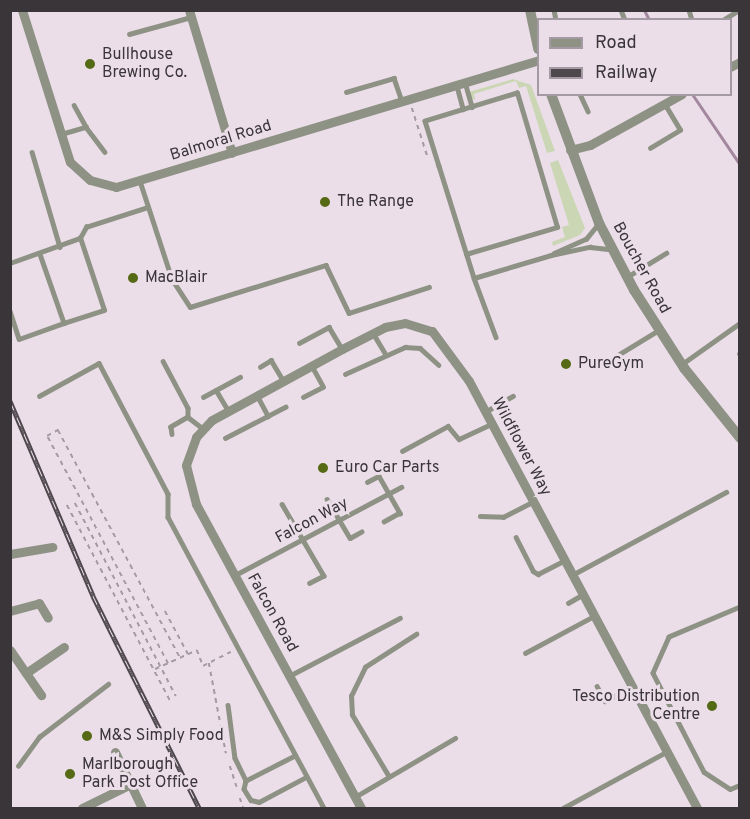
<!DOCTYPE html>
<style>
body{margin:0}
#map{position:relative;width:750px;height:819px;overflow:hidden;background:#ebdee9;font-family:Overpass,sans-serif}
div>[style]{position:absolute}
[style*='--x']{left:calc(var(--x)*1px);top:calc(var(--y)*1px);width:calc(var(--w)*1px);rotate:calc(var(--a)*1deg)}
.green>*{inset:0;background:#cbd6b4}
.stream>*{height:3px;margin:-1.5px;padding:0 1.5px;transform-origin:1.5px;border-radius:1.5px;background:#a3879f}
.path>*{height:1.5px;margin-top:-0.75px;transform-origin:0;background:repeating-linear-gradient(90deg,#a49aa2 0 4.5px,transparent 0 9px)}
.service>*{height:4.5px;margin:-2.25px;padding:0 2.25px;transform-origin:2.25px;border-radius:2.25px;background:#8e9284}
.minor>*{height:9px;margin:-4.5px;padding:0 4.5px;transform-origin:4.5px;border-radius:4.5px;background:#8e9284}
.tertiary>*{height:10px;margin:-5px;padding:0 5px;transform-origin:5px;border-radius:5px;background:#8e9284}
.rail>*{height:5px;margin-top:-2.5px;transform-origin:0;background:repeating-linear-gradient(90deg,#ebdee9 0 9px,#4e484d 0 18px);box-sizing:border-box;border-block:2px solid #4e484d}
.dots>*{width:16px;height:16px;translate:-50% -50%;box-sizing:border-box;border:3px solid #ebdee9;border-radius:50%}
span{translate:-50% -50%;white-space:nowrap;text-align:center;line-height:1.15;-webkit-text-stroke:6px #ebdee9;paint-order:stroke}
.poi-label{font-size:16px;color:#3a3539}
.left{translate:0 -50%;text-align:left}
.right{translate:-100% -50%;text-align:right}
.street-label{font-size:16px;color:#3a3539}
.frame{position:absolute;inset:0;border:12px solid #3a3539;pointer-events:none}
.legend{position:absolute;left:537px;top:18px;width:195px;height:78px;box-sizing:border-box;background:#ebdee9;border:2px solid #a49aa3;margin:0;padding:8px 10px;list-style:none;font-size:18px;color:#3a3539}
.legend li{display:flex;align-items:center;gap:12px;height:30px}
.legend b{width:30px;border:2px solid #a49aa3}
</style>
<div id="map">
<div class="green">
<i style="clip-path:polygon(513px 79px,531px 85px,555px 151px,547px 153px,526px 86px,519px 88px,516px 81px,474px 94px,475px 100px,471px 98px,469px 92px)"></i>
<i style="clip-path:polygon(558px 160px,585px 228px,580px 235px,553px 246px,552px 242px,565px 237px,562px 227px,569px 225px,550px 163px)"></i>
</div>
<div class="stream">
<i style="--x:644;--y:10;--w:11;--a:63"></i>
<i style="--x:692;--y:94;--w:86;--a:55.9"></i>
</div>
<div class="path">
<i style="--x:412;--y:108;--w:52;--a:72.3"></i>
<i style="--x:75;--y:503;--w:218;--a:62.4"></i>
<i style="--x:67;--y:505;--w:221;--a:62.2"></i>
<i style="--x:165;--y:611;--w:49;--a:61.9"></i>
<i style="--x:209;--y:663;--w:92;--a:79.3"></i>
<i style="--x:168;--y:664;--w:258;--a:-118"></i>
<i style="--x:47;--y:436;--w:13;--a:-29"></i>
<i style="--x:58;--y:430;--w:259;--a:61.8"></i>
<i style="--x:155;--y:669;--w:46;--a:-24.3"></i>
<i style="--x:197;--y:650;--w:17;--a:69"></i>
<i style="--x:203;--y:666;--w:31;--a:-27"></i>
<i style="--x:230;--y:766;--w:22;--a:72"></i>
<i style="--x:240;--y:798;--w:10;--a:73"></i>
</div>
<div class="service">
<i style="--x:554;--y:10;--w:10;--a:79"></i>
<i style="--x:621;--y:10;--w:11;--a:68"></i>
<i style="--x:689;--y:10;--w:10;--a:73"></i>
<i style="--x:723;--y:20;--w:19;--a:-32"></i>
<i style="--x:129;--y:34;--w:64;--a:-15.3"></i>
<i style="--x:465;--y:82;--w:26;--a:74"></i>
<i style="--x:457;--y:86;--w:24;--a:75"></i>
<i style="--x:346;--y:92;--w:50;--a:-16.3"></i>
<i style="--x:394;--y:78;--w:24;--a:71"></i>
<i style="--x:580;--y:94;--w:19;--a:65"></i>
<i style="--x:74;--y:105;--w:25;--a:61"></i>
<i style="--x:61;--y:134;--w:26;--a:-16"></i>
<i style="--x:86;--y:127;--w:31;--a:53"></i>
<i style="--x:650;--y:148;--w:35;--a:-31"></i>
<i style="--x:680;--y:130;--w:31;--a:-121"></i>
<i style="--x:32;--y:152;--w:99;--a:73.6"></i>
<i style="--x:140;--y:181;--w:103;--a:71.9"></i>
<i style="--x:172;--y:279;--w:33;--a:57"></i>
<i style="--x:190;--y:307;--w:142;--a:-17.2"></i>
<i style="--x:326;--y:265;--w:53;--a:64.4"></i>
<i style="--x:349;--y:313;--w:84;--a:-18"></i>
<i style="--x:554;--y:253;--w:35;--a:-24"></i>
<i style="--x:586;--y:239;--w:19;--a:-51"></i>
<i style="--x:40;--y:254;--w:73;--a:70.8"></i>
<i style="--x:64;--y:323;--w:42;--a:-18"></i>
<i style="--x:104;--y:310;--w:76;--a:-108.4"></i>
<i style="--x:80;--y:238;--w:13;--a:-61"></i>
<i style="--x:86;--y:227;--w:65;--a:-17.9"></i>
<i style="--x:466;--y:254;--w:95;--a:-16.5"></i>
<i style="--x:557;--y:227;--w:140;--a:-106.6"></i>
<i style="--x:517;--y:93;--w:96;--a:163.1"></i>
<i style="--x:425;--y:121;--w:47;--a:72.7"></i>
<i style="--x:439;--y:166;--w:117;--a:72.6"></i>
<i style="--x:474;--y:278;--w:80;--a:-16.6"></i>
<i style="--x:551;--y:255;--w:40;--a:-12"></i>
<i style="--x:590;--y:247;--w:20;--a:6"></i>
<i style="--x:10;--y:263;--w:74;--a:-19.7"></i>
<i style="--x:627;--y:277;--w:46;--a:-31.6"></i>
<i style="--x:474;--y:278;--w:63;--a:69.6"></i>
<i style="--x:10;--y:311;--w:29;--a:72"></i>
<i style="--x:19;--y:339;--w:48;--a:-19.6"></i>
<i style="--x:373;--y:333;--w:23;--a:59"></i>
<i style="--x:299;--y:343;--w:34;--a:-28"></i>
<i style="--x:329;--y:327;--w:26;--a:59"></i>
<i style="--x:739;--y:354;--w:1;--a:0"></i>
<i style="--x:618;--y:355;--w:48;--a:-31.4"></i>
<i style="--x:163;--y:361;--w:53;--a:62"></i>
<i style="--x:188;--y:408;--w:9;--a:90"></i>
<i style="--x:188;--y:417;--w:20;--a:150"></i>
<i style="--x:171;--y:427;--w:7;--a:82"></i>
<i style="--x:682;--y:364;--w:71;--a:-35.3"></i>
<i style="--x:260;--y:367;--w:13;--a:-32"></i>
<i style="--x:271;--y:360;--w:23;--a:59"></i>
<i style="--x:345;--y:374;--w:66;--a:-24.2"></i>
<i style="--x:405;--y:347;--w:15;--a:4"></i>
<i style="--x:420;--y:348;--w:25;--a:42"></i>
<i style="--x:216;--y:390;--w:23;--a:59"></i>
<i style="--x:257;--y:395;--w:24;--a:62"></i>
<i style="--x:39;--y:396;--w:68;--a:-28.8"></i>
<i style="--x:99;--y:363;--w:148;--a:62.2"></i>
<i style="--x:168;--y:494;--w:23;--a:90"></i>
<i style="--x:168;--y:517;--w:330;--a:61.8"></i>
<i style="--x:203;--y:397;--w:42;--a:-28.4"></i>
<i style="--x:303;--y:397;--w:22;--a:-27"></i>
<i style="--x:323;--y:387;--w:25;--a:-119"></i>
<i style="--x:485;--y:412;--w:32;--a:-30"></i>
<i style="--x:188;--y:417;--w:18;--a:38"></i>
<i style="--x:225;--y:438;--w:68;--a:-27.3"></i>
<i style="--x:402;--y:451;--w:52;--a:-28.5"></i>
<i style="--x:448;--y:426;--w:17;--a:50"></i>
<i style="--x:459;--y:439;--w:35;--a:-25"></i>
<i style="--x:367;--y:482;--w:13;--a:-27"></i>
<i style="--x:379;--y:476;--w:43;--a:60.4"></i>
<i style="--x:400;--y:513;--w:18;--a:151"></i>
<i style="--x:327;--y:499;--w:45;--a:59.5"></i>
<i style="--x:350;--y:538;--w:13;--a:-29"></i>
<i style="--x:282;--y:504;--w:83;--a:59.7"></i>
<i style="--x:324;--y:576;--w:16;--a:153"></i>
<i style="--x:480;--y:516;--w:23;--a:2"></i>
<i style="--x:503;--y:517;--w:34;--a:-27"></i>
<i style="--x:516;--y:537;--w:38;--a:63"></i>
<i style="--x:533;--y:571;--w:6;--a:31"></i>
<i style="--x:538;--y:574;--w:29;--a:-27"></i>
<i style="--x:235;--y:575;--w:188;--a:-27.9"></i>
<i style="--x:572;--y:575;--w:175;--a:-28.3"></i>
<i style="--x:568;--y:603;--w:16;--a:-30"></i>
<i style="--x:740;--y:607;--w:77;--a:157.1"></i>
<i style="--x:669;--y:637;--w:39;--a:114"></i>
<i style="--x:653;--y:673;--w:111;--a:62.7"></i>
<i style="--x:704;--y:772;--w:31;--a:33"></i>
<i style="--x:730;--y:789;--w:11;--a:-22"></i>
<i style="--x:525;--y:653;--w:78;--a:-28.2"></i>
<i style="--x:289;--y:676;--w:125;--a:-27.6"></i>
<i style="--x:597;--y:686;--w:17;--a:62"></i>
<i style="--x:605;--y:701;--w:30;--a:-27"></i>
<i style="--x:228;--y:705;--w:53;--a:82.5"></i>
<i style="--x:235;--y:758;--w:25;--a:64"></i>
<i style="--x:295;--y:756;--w:55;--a:153"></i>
<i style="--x:246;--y:781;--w:8;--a:104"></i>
<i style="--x:244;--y:789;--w:13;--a:58"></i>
<i style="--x:251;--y:800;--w:8;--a:14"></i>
<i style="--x:259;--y:802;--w:53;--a:-28"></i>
<i style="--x:18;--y:766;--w:36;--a:-54"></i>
<i style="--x:39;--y:737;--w:87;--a:-37.5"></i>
<i style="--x:389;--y:777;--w:72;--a:-120.8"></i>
<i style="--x:352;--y:715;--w:19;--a:-93"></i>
<i style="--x:351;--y:696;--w:32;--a:-64"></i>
<i style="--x:365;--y:667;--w:61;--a:-32.9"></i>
<i style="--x:355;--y:797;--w:116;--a:-30.5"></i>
<i style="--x:563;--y:808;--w:117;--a:-28.5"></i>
</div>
<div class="minor">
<i style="--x:22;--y:10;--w:159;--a:72.5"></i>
<i style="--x:70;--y:162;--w:27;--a:42"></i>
<i style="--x:90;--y:180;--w:27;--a:15"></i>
<i style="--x:116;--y:187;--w:441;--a:-16.7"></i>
<i style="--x:189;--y:10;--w:149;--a:73.3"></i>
<i style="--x:730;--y:67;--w:11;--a:-27"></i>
<i style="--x:570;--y:150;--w:21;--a:-14"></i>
<i style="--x:590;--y:145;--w:105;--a:-29"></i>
<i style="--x:10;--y:554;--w:43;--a:-9.5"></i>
<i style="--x:10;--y:611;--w:30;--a:-15"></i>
<i style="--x:39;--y:603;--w:17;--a:59"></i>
<i style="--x:10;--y:650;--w:55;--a:55.4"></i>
<i style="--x:26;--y:673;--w:46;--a:-34.4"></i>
<i style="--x:115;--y:752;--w:62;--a:64.3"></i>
<i style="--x:82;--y:808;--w:55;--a:-26.1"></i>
<i style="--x:361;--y:808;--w:346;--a:-118.5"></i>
<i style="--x:196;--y:504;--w:40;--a:-104.4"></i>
<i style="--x:186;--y:465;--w:30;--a:-70"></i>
<i style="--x:196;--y:437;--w:23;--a:-47"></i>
<i style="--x:212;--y:420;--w:148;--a:-28.6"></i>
<i style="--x:342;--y:349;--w:48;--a:-27.1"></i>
<i style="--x:385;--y:327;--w:20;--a:-11"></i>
<i style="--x:405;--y:323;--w:28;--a:17"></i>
<i style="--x:432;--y:331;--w:62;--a:53.5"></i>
<i style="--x:469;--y:381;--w:484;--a:61.9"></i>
</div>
<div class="tertiary">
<i style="--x:530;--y:10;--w:40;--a:78"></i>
<i style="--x:551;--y:94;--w:138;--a:69.6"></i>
<i style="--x:599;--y:223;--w:76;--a:62.4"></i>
<i style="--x:634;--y:290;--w:93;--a:57.3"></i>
<i style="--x:684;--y:368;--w:90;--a:51.3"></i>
</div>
<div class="rail">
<i style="--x:10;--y:401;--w:212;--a:66.9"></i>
<i style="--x:93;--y:596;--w:237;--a:63.4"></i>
</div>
<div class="dots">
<i style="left:90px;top:64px;background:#566915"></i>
<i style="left:325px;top:202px;background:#566915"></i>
<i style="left:133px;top:278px;background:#566915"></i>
<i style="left:566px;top:364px;background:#566915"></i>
<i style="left:323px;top:468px;background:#566915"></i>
<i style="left:712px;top:706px;background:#566915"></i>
<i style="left:87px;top:736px;background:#566915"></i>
<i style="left:70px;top:774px;background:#566915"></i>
</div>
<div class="poi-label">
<span class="left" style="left:102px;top:64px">Bullhouse<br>Brewing Co.</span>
<span class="left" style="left:337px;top:202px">The Range</span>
<span class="left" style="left:145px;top:278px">MacBlair</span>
<span class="left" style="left:578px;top:364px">PureGym</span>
<span class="left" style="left:335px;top:468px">Euro Car Parts</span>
<span class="right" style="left:700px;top:706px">Tesco Distribution<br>Centre</span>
<span class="left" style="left:99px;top:736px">M&amp;S Simply Food</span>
<span class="left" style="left:82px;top:774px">Marlborough<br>Park Post Office</span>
</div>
<div class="street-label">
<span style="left:221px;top:141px;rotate:-17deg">Balmoral Road</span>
<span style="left:641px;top:268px;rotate:61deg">Boucher Road</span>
<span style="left:521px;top:447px;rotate:62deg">Wildflower Way</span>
<span style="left:312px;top:521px;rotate:-28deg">Falcon Way</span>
<span style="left:272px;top:613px;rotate:61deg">Falcon Road</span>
</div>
<div class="frame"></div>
<ul class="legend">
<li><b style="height:8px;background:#8e9284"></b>Road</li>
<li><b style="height:8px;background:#4e484d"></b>Railway</li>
</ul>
</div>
